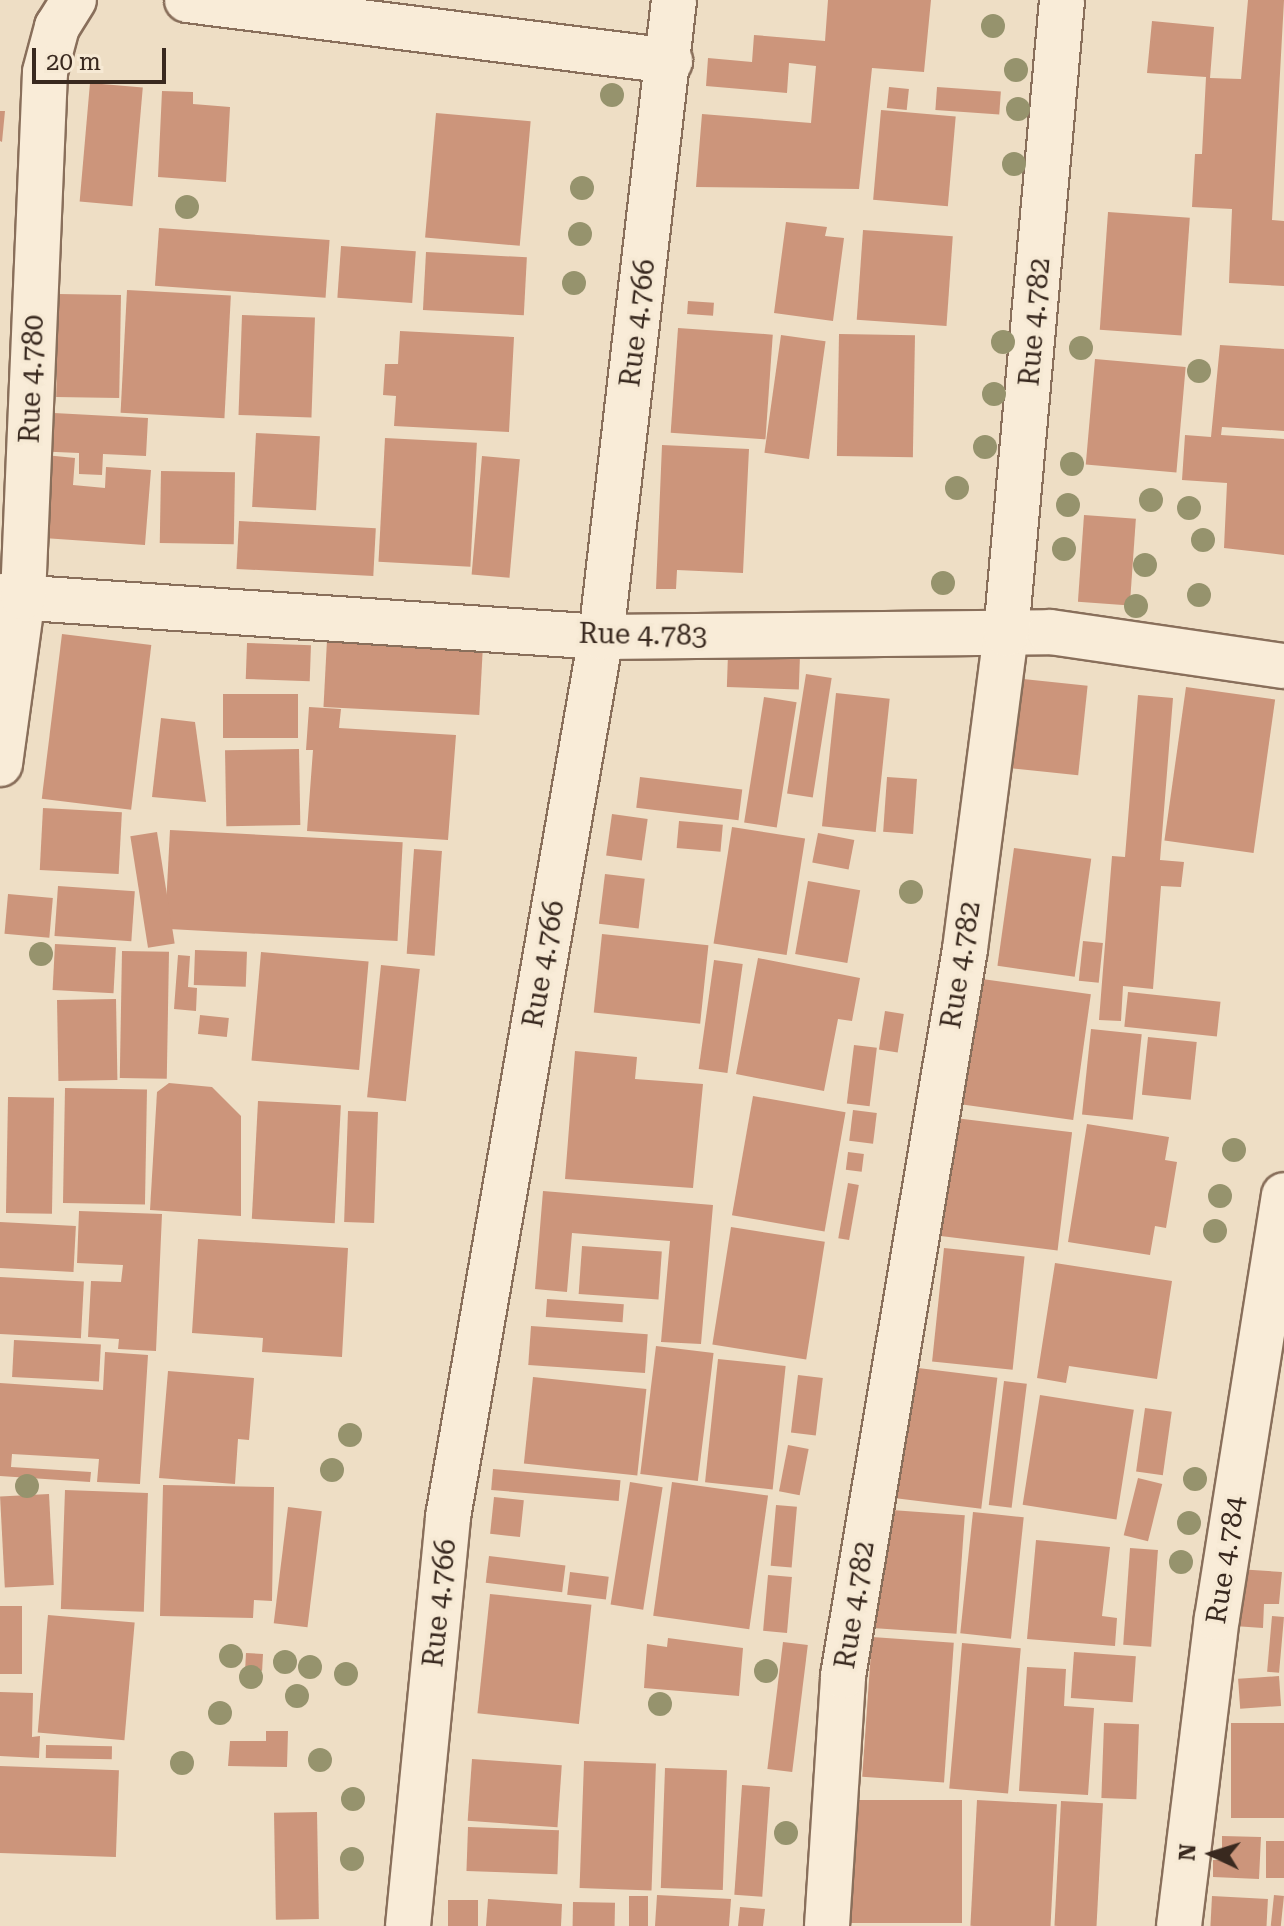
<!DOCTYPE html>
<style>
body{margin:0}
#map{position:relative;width:1284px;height:1926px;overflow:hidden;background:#eedec5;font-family:"Roboto Serif",serif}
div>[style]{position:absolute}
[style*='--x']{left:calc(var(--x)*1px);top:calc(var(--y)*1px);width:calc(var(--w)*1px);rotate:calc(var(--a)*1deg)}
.building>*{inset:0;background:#cc957b;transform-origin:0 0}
.roads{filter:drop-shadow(2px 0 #896f5b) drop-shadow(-2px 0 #896f5b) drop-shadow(0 2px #896f5b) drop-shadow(0 -2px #896f5b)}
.minor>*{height:44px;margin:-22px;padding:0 22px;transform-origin:22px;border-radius:22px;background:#f9ecd8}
.trees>*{width:24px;height:24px;margin:-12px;border-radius:50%;background:#96936d}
span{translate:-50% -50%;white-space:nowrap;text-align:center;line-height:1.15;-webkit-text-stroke:7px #f6e9d4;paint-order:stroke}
.street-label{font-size:28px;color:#39291f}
.north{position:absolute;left:1172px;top:1814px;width:80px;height:80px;-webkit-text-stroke:6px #f6e9d4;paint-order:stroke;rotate:274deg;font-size:22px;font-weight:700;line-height:32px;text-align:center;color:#39291f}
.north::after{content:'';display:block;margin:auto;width:28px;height:36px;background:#39291f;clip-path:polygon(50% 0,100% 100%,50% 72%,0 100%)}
.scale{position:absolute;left:32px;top:48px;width:134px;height:36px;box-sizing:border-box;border:4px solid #39291f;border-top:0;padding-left:10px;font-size:24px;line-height:28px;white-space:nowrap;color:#39291f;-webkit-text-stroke:6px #f6e9d4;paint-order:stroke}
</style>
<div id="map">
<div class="building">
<i style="clip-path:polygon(828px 0,931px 0,924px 72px,872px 68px,859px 189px,696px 187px,702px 114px,811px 123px,816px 66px,789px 63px,787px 93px,706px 86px,708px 58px,752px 62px,754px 35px,825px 41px)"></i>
<i style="clip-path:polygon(1248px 0,1284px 0,1272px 220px,1284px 221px,1284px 286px,1229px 283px,1232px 209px,1192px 207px,1195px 154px,1202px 154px,1206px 77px,1147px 73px,1152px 21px,1214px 27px,1210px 78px,1241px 79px)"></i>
<i style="left:90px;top:83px;width:53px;height:119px;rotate:5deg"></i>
<i style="left:889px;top:87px;width:20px;height:21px;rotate:6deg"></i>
<i style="left:937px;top:87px;width:64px;height:23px;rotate:4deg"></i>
<i style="clip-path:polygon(162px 91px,193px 92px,193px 104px,230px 107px,226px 182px,158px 177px)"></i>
<i style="left:881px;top:110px;width:75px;height:90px;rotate:5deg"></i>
<i style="clip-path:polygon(0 111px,5px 111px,2px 142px,0 141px)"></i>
<i style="left:436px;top:113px;width:95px;height:125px;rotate:5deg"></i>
<i style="left:1108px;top:212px;width:82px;height:118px;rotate:4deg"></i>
<i style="clip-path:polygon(786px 222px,827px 227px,825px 236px,844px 238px,833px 321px,774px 313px)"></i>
<i style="left:159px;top:228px;width:171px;height:58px;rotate:4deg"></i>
<i style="left:863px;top:230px;width:90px;height:90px;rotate:4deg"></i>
<i style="left:341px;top:246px;width:75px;height:52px;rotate:4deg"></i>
<i style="left:426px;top:252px;width:101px;height:58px;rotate:3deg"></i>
<i style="left:127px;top:290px;width:104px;height:123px;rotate:3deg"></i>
<i style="left:58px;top:294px;width:63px;height:103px;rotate:1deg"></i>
<i style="left:688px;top:301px;width:26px;height:13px;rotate:4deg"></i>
<i style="left:242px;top:315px;width:73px;height:100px;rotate:2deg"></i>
<i style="left:678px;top:328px;width:95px;height:105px;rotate:4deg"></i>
<i style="clip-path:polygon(400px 331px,514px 337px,509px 432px,394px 426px,396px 396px,383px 395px,385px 364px,398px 364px)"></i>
<i style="left:839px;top:334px;width:76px;height:122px;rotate:1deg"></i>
<i style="left:781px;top:335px;width:45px;height:119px;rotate:8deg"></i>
<i style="clip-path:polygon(1220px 345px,1284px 349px,1284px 431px,1222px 427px,1221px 435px,1284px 439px,1284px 555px,1224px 548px,1227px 483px,1182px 480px,1185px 435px,1211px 437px)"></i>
<i style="left:1095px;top:359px;width:91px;height:106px;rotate:5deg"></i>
<i style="clip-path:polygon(35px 412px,148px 418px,146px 456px,103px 454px,102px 475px,79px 474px,79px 453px,33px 451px)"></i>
<i style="left:256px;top:433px;width:64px;height:74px;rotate:3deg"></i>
<i style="left:385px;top:438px;width:92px;height:124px;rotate:3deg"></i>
<i style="clip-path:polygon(662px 445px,749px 449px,743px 573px,677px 570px,676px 589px,656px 589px)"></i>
<i style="clip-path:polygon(35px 454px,75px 458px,73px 485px,105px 488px,106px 467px,151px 470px,145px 545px,29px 537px)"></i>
<i style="left:482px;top:456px;width:38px;height:119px;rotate:5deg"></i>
<i style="left:161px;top:471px;width:74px;height:72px;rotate:1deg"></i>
<i style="left:1084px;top:515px;width:52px;height:87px;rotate:4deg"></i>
<i style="left:239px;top:521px;width:137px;height:48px;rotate:3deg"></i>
<i style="left:62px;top:634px;width:90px;height:166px;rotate:7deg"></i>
<i style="left:327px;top:640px;width:156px;height:67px;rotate:3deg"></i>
<i style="left:247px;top:643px;width:64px;height:36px;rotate:2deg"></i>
<i style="left:728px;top:654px;width:72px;height:33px;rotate:2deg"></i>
<i style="left:806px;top:674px;width:26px;height:121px;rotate:9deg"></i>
<i style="left:1014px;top:678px;width:74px;height:90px;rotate:6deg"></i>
<i style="left:1186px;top:687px;width:90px;height:155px;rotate:8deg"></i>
<i style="left:836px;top:693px;width:54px;height:134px;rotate:6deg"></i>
<i style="left:223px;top:694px;width:75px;height:44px"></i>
<i style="clip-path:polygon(1138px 695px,1173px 698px,1160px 860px,1184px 862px,1181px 887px,1161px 886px,1153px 989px,1123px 986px,1121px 1021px,1099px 1020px,1112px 856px,1125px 857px)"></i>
<i style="left:764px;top:697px;width:33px;height:127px;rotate:9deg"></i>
<i style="clip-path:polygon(309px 707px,341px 709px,339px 728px,456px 735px,448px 840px,307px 831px,313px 750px,306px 750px)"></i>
<i style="clip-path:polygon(161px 718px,195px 722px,206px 802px,152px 797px)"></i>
<i style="left:299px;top:749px;width:76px;height:74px;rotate:89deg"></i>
<i style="left:640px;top:777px;width:103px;height:31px;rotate:7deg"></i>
<i style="left:887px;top:777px;width:30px;height:55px;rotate:4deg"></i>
<i style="left:43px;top:808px;width:79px;height:62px;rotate:3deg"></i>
<i style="left:612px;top:814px;width:36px;height:42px;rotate:8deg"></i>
<i style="left:679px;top:821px;width:44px;height:27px;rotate:5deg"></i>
<i style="left:732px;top:827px;width:74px;height:118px;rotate:9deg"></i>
<i style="left:170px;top:830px;width:233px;height:99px;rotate:3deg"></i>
<i style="left:157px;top:832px;width:113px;height:27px;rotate:81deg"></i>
<i style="left:818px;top:833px;width:37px;height:30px;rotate:11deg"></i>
<i style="left:1014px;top:848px;width:78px;height:119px;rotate:8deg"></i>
<i style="left:414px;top:849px;width:28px;height:105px;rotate:4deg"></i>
<i style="left:605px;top:874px;width:40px;height:50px;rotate:7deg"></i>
<i style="left:808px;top:881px;width:53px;height:74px;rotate:10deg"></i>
<i style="left:58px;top:886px;width:77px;height:50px;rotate:4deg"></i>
<i style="left:8px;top:894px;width:45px;height:40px;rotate:5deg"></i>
<i style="left:602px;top:934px;width:107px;height:79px;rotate:6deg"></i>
<i style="left:1083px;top:941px;width:20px;height:40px;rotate:6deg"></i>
<i style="left:55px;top:944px;width:61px;height:46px;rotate:3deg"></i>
<i style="left:195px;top:950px;width:52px;height:35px;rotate:2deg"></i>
<i style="left:122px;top:951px;width:47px;height:127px;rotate:1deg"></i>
<i style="left:261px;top:952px;width:108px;height:109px;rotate:5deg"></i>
<i style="clip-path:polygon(178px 955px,190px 956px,188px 987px,197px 988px,196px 1011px,174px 1009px)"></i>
<i style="clip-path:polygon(758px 958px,860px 978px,852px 1021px,838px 1019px,824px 1091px,736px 1074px)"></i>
<i style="left:714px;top:960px;width:29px;height:110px;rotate:8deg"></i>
<i style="left:381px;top:965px;width:39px;height:133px;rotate:6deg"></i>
<i style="left:975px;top:978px;width:117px;height:127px;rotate:8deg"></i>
<i style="left:1128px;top:992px;width:93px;height:35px;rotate:6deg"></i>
<i style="left:116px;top:999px;width:81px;height:59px;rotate:89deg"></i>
<i style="left:885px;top:1011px;width:19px;height:39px;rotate:9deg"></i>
<i style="left:200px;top:1015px;width:29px;height:19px;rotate:6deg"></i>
<i style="left:1091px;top:1029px;width:51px;height:86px;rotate:6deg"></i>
<i style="left:1148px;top:1037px;width:49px;height:58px;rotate:6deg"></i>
<i style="left:854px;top:1045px;width:23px;height:59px;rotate:7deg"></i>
<i style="clip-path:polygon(575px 1051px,637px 1057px,635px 1079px,703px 1084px,693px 1188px,565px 1179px)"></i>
<i style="clip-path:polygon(169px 1083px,212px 1087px,241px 1116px,241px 1216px,150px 1210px,157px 1092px)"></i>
<i style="left:65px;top:1088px;width:82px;height:115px;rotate:1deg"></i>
<i style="left:753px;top:1096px;width:94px;height:121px;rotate:10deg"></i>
<i style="left:8px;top:1097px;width:46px;height:116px;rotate:1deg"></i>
<i style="left:258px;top:1101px;width:83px;height:118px;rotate:3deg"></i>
<i style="left:853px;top:1110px;width:24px;height:31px;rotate:7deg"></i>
<i style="left:348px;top:1111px;width:30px;height:111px;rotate:2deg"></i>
<i style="left:947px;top:1117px;width:126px;height:119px;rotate:7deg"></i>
<i style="clip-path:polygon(1087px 1124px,1169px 1137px,1165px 1160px,1177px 1162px,1166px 1228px,1155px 1226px,1150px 1255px,1068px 1242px)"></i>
<i style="left:848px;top:1152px;width:16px;height:18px;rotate:7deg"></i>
<i style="left:848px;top:1183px;width:11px;height:56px;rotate:10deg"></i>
<i style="clip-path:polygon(543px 1191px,713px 1205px,701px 1344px,661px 1342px,670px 1241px,572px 1233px,567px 1292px,535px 1289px)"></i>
<i style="clip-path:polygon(79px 1211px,162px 1214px,156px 1351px,118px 1349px,119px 1339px,88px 1337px,91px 1281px,121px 1282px,123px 1265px,77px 1263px)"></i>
<i style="left:0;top:1222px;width:76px;height:46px;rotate:3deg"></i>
<i style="left:731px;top:1227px;width:95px;height:119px;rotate:9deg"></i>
<i style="clip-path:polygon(198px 1239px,348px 1248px,342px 1357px,262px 1352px,263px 1338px,192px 1333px)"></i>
<i style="left:582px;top:1246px;width:80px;height:48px;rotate:4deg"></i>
<i style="left:944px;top:1248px;width:81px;height:114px;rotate:6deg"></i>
<i style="clip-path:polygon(1055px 1263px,1172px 1281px,1157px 1379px,1069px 1366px,1066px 1383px,1037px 1378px)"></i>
<i style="left:0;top:1277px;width:84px;height:57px;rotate:3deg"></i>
<i style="left:547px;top:1299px;width:77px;height:18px;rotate:4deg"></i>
<i style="left:531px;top:1326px;width:117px;height:39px;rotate:4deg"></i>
<i style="left:14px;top:1340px;width:87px;height:37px;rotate:3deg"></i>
<i style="left:656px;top:1346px;width:58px;height:129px;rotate:7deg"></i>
<i style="clip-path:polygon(105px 1352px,148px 1355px,140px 1484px,97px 1482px,99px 1459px,12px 1454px,11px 1467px,91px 1472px,90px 1482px,0 1476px,0 1383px,103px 1390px)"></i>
<i style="left:718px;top:1359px;width:68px;height:124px;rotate:6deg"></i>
<i style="left:910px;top:1367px;width:88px;height:132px;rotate:7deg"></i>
<i style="clip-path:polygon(168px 1371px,254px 1378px,249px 1440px,238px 1439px,235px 1484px,159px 1478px)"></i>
<i style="left:798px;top:1375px;width:25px;height:58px;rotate:7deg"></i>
<i style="left:533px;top:1377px;width:114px;height:87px;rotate:6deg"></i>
<i style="left:1004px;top:1381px;width:23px;height:125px;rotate:7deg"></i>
<i style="left:1040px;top:1395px;width:95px;height:111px;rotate:9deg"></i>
<i style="left:1145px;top:1408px;width:27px;height:64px;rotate:8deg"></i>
<i style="left:788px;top:1445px;width:21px;height:47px;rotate:11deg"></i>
<i style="left:493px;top:1469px;width:128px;height:21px;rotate:5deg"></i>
<i style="left:1138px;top:1478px;width:25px;height:59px;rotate:14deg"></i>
<i style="left:630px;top:1482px;width:33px;height:124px;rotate:9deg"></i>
<i style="left:672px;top:1482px;width:97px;height:135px;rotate:8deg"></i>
<i style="clip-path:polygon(163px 1485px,274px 1487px,272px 1601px,254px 1600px,253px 1618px,160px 1616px)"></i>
<i style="left:65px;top:1490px;width:83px;height:119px;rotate:2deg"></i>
<i style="left:49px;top:1494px;width:91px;height:49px;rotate:87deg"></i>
<i style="left:494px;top:1497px;width:30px;height:37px;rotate:6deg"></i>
<i style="left:776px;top:1505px;width:21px;height:61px;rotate:5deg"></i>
<i style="left:288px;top:1507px;width:34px;height:117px;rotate:7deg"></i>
<i style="left:877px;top:1509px;width:88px;height:119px;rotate:4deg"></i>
<i style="left:973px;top:1512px;width:51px;height:122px;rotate:6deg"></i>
<i style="clip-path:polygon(1036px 1540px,1110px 1547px,1102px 1616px,1117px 1618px,1115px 1646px,1027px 1639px)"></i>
<i style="left:1130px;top:1548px;width:28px;height:97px;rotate:4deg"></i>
<i style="left:489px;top:1556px;width:77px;height:27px;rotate:7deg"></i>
<i style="clip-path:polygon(1237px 1569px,1282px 1572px,1279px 1604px,1264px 1604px,1263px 1628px,1234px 1626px)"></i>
<i style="left:570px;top:1572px;width:39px;height:23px;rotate:7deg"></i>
<i style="left:768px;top:1575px;width:24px;height:56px;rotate:5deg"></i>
<i style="left:490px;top:1594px;width:102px;height:120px;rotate:6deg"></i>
<i style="left:0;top:1606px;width:22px;height:68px"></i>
<i style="left:48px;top:1615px;width:87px;height:118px;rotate:5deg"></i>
<i style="left:1272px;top:1616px;width:12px;height:56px;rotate:5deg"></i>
<i style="left:872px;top:1637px;width:82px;height:140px;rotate:4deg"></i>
<i style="clip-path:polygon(668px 1638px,743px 1648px,739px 1696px,644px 1688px,647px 1644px,667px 1647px)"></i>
<i style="left:783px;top:1642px;width:25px;height:128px;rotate:7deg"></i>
<i style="left:962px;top:1643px;width:59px;height:146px;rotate:5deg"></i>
<i style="left:1074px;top:1652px;width:62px;height:46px;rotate:4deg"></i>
<i style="left:246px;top:1653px;width:17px;height:17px;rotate:3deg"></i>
<i style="clip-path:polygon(1027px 1667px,1066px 1669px,1064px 1706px,1094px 1708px,1088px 1795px,1019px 1791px)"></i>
<i style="left:1279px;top:1676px;width:30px;height:41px;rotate:86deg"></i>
<i style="clip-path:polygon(0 1692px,33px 1693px,32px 1737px,40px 1736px,39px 1758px,0 1756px)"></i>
<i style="left:1104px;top:1723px;width:35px;height:75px;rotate:2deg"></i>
<i style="left:1284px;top:1723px;width:95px;height:53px;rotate:90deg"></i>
<i style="clip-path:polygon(266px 1731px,288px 1731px,287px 1767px,228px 1766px,230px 1741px,266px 1741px)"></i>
<i style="left:46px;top:1745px;width:66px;height:13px;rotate:1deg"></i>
<i style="left:472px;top:1759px;width:90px;height:62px;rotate:4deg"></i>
<i style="left:584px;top:1761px;width:72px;height:127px;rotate:2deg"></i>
<i style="left:0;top:1766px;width:119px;height:87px;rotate:2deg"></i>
<i style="left:665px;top:1768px;width:62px;height:120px;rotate:2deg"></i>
<i style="left:742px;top:1785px;width:28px;height:110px;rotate:4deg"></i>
<i style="left:846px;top:1800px;width:116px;height:123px"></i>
<i style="left:977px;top:1800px;width:80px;height:126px;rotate:3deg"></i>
<i style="left:1061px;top:1801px;width:42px;height:125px;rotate:3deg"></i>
<i style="left:317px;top:1812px;width:107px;height:43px;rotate:89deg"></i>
<i style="left:468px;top:1827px;width:91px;height:44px;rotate:2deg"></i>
<i style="clip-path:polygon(1222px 1836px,1261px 1837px,1259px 1879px,1213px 1877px,1213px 1860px,1222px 1860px)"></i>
<i style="left:1266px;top:1841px;width:18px;height:37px"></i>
<i style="clip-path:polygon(657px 1895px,731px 1899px,729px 1926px,655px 1926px)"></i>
<i style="left:1274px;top:1895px;width:10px;height:31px;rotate:6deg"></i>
<i style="left:629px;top:1896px;width:19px;height:30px"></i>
<i style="left:1212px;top:1896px;width:56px;height:30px;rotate:3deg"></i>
<i style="clip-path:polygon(488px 1899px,562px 1904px,561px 1926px,486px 1926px)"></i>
<i style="left:448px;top:1900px;width:30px;height:26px"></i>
<i style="left:573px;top:1902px;width:42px;height:24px;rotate:1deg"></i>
<i style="clip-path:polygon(740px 1907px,765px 1909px,763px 1926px,738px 1926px)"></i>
</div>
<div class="roads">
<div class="minor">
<i style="--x:187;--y:0;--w:487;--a:7.2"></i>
<i style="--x:0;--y:596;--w:602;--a:3.9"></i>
<i style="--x:601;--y:637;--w:449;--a:-0.6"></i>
<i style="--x:1050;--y:632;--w:236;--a:8.3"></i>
<i style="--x:0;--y:764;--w:169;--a:-82.2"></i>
<i style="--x:23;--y:597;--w:525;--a:-87.6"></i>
<i style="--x:45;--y:72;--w:47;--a:-75.1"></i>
<i style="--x:57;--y:27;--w:32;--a:-58"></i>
<i style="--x:408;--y:1926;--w:411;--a:-84.4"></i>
<i style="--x:448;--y:1517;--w:893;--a:-80.14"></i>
<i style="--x:601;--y:637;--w:641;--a:-83.46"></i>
<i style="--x:827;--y:1926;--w:251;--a:-86.3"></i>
<i style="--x:843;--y:1676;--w:737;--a:-80.47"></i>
<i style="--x:965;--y:949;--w:318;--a:-82.6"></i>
<i style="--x:1006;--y:634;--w:636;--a:-84.95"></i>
<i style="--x:1179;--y:1926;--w:310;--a:-83"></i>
<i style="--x:1217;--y:1618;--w:428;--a:-81"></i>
</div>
</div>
<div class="trees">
<i style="left:993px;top:26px"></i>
<i style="left:1016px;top:70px"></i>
<i style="left:612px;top:95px"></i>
<i style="left:1018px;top:109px"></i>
<i style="left:1014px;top:164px"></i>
<i style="left:582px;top:188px"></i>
<i style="left:187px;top:207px"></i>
<i style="left:580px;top:234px"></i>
<i style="left:574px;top:283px"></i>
<i style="left:1003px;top:342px"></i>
<i style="left:1081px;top:348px"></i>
<i style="left:1199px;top:371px"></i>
<i style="left:994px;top:394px"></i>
<i style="left:985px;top:447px"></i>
<i style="left:1072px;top:464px"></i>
<i style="left:957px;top:488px"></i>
<i style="left:1151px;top:500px"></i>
<i style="left:1068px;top:505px"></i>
<i style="left:1189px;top:508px"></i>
<i style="left:1203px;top:540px"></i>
<i style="left:1064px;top:549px"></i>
<i style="left:1145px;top:565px"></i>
<i style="left:943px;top:583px"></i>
<i style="left:1199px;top:595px"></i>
<i style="left:1136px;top:606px"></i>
<i style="left:911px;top:892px"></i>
<i style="left:41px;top:954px"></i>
<i style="left:1234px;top:1150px"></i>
<i style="left:1220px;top:1196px"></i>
<i style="left:1215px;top:1231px"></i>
<i style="left:350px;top:1435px"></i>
<i style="left:332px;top:1470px"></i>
<i style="left:1195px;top:1479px"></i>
<i style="left:27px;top:1486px"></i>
<i style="left:1189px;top:1523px"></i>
<i style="left:1181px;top:1562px"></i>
<i style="left:231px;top:1656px"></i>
<i style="left:285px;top:1662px"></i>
<i style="left:310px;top:1667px"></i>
<i style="left:766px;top:1671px"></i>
<i style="left:346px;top:1674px"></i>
<i style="left:251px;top:1677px"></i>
<i style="left:297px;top:1696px"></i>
<i style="left:660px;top:1704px"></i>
<i style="left:220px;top:1713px"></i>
<i style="left:320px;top:1760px"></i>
<i style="left:182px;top:1763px"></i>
<i style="left:353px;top:1799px"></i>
<i style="left:786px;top:1833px"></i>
<i style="left:352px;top:1859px"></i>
</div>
<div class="street-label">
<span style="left:1035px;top:322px;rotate:-85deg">Rue 4.782</span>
<span style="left:638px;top:323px;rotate:-83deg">Rue 4.766</span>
<span style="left:32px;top:379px;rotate:-88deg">Rue 4.780</span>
<span style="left:643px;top:635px;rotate:1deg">Rue 4.783</span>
<span style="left:544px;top:964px;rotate:-80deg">Rue 4.766</span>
<span style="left:961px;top:965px;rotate:-81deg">Rue 4.782</span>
<span style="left:1226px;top:1560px;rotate:-81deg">Rue 4.784</span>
<span style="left:440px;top:1603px;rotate:-84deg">Rue 4.766</span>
<span style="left:855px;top:1605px;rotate:-81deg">Rue 4.782</span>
</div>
<div class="north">N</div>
<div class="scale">20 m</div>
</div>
